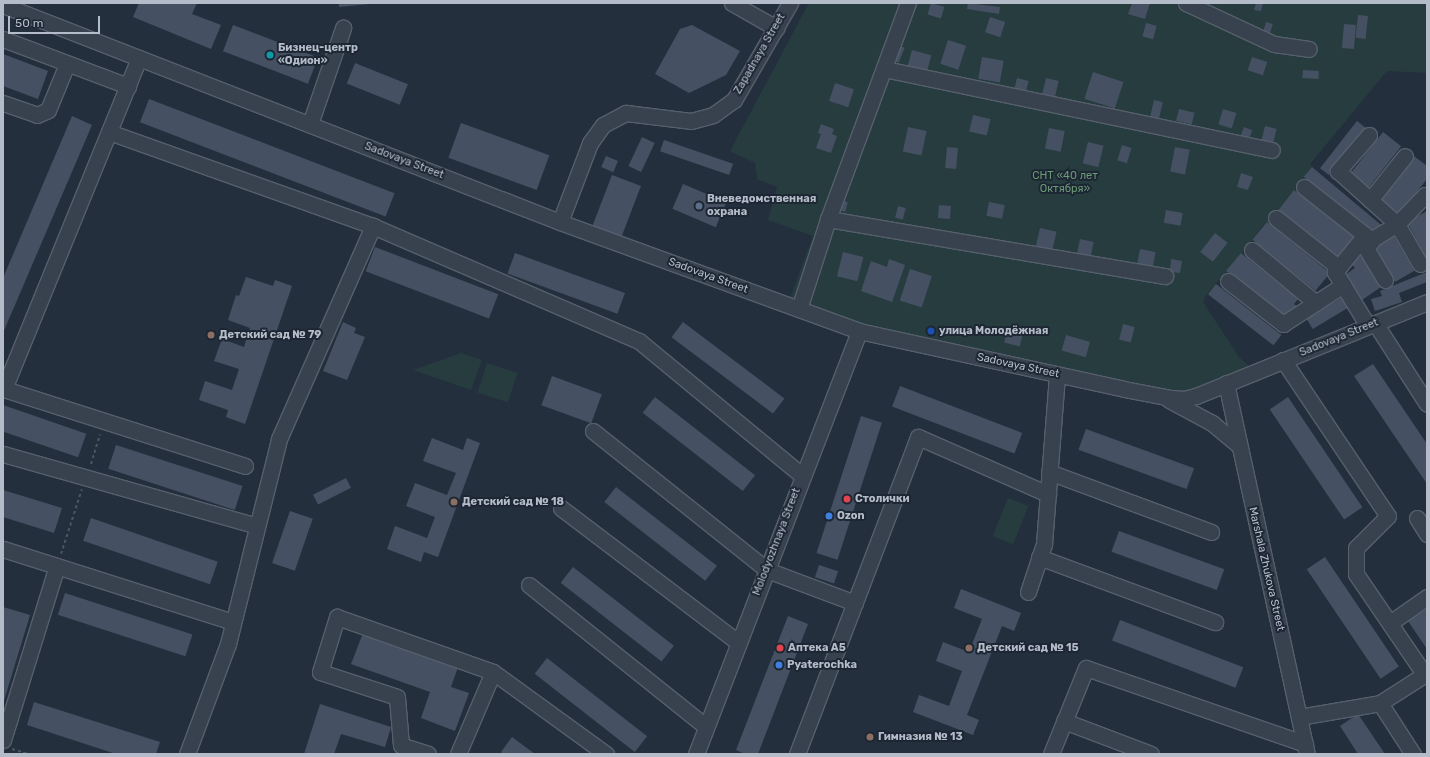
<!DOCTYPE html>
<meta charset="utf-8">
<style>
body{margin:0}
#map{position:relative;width:1430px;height:757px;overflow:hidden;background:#242f3e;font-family:Rubik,sans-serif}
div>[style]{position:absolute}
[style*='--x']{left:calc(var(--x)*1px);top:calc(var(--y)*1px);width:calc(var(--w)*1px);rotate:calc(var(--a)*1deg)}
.green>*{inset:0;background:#263c3f;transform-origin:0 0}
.building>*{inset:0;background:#455162;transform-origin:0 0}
.path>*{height:2px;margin-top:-1px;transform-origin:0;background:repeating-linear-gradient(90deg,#44595c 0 3px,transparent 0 6px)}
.roads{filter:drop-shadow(1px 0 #565f6c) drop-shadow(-1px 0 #565f6c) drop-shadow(0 1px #565f6c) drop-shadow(0 -1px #565f6c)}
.minor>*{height:15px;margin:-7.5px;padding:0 7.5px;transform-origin:7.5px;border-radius:7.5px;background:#38414e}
.dots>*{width:11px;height:11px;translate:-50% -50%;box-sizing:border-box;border:2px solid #1d2633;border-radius:50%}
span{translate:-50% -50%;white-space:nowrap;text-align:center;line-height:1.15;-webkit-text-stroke:4px #1d2633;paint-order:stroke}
.poi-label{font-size:11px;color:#b4bcc9;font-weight:700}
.left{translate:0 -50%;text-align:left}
.street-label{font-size:11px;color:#b4bcc9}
.park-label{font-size:11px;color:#6b9a76}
.frame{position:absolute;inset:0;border:4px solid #b4bcc9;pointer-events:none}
.scale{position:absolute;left:8px;top:16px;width:92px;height:18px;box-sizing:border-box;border:2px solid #b4bcc9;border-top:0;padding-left:5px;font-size:12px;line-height:14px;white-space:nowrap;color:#b4bcc9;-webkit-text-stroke:3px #1d2633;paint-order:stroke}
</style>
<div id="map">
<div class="green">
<i style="clip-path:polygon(809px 3px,1427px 3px,1427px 73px,1387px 71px,1310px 164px,1313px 168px,1304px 177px,1305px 178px,1295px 191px,1294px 190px,1268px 223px,1266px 222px,1252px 240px,1253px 241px,1207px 294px,1203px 302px,1239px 357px,1249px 366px,1182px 393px,860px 323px,789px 301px,813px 236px,768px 220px,777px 187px,757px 179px,755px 163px,730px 151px)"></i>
<i style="clip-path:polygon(461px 353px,482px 360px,471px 390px,413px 370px)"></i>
<i style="left:487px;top:363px;width:32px;height:31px;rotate:18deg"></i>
<i style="left:1008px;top:498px;width:22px;height:41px;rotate:22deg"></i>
</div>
<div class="building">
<i style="clip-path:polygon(139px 3px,197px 3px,192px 14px,221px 25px,211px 49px,133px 17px)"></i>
<i style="clip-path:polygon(339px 3px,370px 3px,370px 4px,339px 7px)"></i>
<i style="left:931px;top:3px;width:14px;height:12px;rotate:17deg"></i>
<i style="clip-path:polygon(968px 3px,1000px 7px,999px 14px,967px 9px)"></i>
<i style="clip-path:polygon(1132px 3px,1150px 3px,1145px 19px,1128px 14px)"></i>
<i style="clip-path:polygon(1256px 3px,1263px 3px,1261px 11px,1254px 10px)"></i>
<i style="left:1358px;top:15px;width:10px;height:23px;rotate:6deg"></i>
<i style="left:990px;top:17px;width:16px;height:16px;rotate:18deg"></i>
<i style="left:1266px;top:22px;width:7px;height:12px;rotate:16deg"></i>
<i style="left:1146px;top:23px;width:11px;height:14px;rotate:15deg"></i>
<i style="left:1344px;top:24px;width:12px;height:24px;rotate:5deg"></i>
<i style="left:233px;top:25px;width:91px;height:28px;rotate:21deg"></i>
<i style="clip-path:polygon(692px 25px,740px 51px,726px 75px,689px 93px,655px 74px,680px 29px)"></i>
<i style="left:948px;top:40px;width:19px;height:25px;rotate:18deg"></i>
<i style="left:900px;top:46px;width:5px;height:16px;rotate:22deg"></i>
<i style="left:912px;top:50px;width:20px;height:17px;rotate:15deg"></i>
<i style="clip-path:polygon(3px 54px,48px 71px,38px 99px,3px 86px)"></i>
<i style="left:982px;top:57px;width:22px;height:22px;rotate:10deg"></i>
<i style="left:1252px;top:57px;width:16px;height:14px;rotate:18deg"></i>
<i style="left:355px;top:63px;width:57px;height:22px;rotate:22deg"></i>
<i style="left:1303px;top:70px;width:16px;height:8px;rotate:4deg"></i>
<i style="left:1093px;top:72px;width:32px;height:28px;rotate:18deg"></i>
<i style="left:1017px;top:78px;width:12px;height:11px;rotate:14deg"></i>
<i style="left:1046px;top:78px;width:13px;height:18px;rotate:13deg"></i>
<i style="left:835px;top:83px;width:20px;height:19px;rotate:18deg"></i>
<i style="left:149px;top:99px;width:263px;height:25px;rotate:21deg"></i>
<i style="left:1154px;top:100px;width:9px;height:18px;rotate:13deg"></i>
<i style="left:1179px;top:109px;width:16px;height:12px;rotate:14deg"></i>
<i style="left:1223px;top:109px;width:14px;height:16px;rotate:17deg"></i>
<i style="left:973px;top:115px;width:18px;height:17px;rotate:13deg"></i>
<i style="clip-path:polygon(72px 116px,92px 125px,3px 333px,3px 278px)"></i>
<i style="left:1357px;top:121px;width:11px;height:60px;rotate:38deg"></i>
<i style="left:461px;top:123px;width:94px;height:37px;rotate:20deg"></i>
<i style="clip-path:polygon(821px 124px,834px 129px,832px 134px,837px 136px,831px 153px,816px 148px,821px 134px,818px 133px)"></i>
<i style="left:1265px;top:126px;width:12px;height:16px;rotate:14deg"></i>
<i style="left:908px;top:127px;width:19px;height:25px;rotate:12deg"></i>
<i style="left:1244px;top:127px;width:9px;height:12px;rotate:21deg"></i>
<i style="left:1049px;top:128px;width:16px;height:21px;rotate:11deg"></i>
<i style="left:1383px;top:132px;width:23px;height:55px;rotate:38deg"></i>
<i style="left:642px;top:137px;width:14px;height:32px;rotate:25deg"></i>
<i style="left:664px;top:140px;width:73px;height:12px;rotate:19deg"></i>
<i style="left:1088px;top:142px;width:16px;height:22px;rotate:14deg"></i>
<i style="left:1122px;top:145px;width:10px;height:16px;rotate:17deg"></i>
<i style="left:947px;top:147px;width:11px;height:21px;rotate:5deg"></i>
<i style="left:1175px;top:147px;width:15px;height:25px;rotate:11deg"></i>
<i style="left:606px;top:156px;width:13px;height:12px;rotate:23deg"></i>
<i style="clip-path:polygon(1414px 156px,1427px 166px,1427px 179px,1398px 215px,1379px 201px)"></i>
<i style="left:1312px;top:167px;width:91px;height:13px;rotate:40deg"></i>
<i style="clip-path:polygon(1241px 173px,1253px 177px,1248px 190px,1237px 187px)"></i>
<i style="left:612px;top:175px;width:31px;height:55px;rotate:21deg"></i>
<i style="left:683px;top:184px;width:47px;height:27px;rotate:23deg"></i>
<i style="left:1294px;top:190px;width:80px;height:26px;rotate:38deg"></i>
<i style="left:840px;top:200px;width:8px;height:10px;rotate:14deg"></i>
<i style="left:989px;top:202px;width:16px;height:14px;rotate:11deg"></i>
<i style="left:939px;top:205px;width:12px;height:13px;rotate:5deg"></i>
<i style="left:898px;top:206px;width:8px;height:12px;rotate:14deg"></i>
<i style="left:1166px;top:210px;width:17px;height:13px;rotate:10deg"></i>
<i style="clip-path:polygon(1427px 211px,1427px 259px,1407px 222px)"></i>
<i style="left:1267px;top:222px;width:81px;height:23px;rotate:39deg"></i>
<i style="left:1040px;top:228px;width:17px;height:22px;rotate:13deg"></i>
<i style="left:1215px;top:233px;width:16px;height:24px;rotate:38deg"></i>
<i style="left:1392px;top:233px;width:44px;height:22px;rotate:60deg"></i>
<i style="left:1080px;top:239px;width:14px;height:17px;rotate:12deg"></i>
<i style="left:375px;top:247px;width:132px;height:26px;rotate:21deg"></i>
<i style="left:1140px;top:249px;width:16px;height:15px;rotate:11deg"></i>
<i style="left:843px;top:252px;width:21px;height:25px;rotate:14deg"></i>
<i style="left:515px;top:253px;width:117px;height:22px;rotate:20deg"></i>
<i style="clip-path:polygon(1241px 253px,1298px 299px,1294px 304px,1297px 306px,1288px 316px,1284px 317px,1226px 271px)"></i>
<i style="clip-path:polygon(1361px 256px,1381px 287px,1359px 302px,1342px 277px,1355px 268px,1351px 263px)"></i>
<i style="clip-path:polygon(889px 259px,905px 265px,892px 302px,861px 291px,871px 261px,887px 267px)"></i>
<i style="clip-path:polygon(1171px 259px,1182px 261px,1180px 273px,1170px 272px)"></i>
<i style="left:910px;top:269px;width:23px;height:33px;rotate:18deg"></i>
<i style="clip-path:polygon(1427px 272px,1427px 282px,1399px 293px,1402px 302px,1375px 311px,1371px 299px,1382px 296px,1380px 291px)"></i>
<i style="clip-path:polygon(246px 277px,273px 286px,275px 280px,292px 286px,245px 424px,226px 417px,228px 410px,199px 400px,205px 381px,232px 390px,239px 369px,214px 361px,222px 339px,244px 347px,250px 328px,228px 320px,236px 295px,239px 296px)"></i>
<i style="left:1216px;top:284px;width:83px;height:13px;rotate:38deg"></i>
<i style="left:1346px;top:295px;width:12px;height:46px;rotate:59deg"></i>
<i style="clip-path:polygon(343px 322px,356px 328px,354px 333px,365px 337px,347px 380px,323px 371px)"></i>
<i style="left:683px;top:322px;width:127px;height:19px;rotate:37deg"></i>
<i style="left:1123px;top:324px;width:12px;height:16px;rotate:14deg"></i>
<i style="left:1008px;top:327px;width:16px;height:16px;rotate:14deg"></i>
<i style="left:1066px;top:335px;width:25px;height:16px;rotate:16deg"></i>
<i style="clip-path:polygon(1373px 364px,1427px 444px,1427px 484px,1354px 376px)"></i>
<i style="left:552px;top:376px;width:53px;height:31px;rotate:20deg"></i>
<i style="left:900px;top:386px;width:131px;height:22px;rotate:21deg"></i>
<i style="left:655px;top:397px;width:127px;height:20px;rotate:38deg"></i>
<i style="left:1288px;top:397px;width:133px;height:22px;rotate:56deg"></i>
<i style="left:3px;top:405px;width:88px;height:25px;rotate:19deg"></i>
<i style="left:861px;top:416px;width:22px;height:144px;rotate:18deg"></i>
<i style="left:1086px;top:429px;width:115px;height:22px;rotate:20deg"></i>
<i style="clip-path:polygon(432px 438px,463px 450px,467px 438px,480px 443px,438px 557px,424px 552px,421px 562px,387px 549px,395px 526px,427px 538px,435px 517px,406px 506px,415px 483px,447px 495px,456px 473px,423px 461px)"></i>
<i style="left:116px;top:445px;width:133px;height:25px;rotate:18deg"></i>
<i style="left:346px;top:478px;width:11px;height:37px;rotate:63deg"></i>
<i style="left:616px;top:487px;width:128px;height:19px;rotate:38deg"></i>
<i style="clip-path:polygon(3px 490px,62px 508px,54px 533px,3px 517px)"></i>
<i style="left:290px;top:511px;width:24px;height:55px;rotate:19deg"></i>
<i style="left:91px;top:518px;width:134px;height:24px;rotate:19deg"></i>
<i style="left:1119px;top:531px;width:112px;height:22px;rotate:20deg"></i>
<i style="left:1325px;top:557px;width:132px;height:22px;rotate:56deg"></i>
<i style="left:819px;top:565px;width:20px;height:13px;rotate:18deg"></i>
<i style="left:573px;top:567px;width:128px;height:20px;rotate:38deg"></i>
<i style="clip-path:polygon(961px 589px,1021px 613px,1014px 631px,1002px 626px,967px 715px,979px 720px,973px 735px,913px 712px,919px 695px,949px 706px,962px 671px,936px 661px,943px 642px,969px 652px,982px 619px,954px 608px)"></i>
<i style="left:65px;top:593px;width:134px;height:23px;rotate:18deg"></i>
<i style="clip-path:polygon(3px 607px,30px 615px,3px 704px)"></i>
<i style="clip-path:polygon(1427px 609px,1427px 649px,1408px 621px)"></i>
<i style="clip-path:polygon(788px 616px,808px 624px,758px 754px,745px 754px,736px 750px)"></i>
<i style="left:1120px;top:620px;width:132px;height:22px;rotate:21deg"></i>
<i style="clip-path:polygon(363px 633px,458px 667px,451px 687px,469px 693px,455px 731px,421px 718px,430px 692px,351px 664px)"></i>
<i style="left:547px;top:658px;width:127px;height:20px;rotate:38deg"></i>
<i style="clip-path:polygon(34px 702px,160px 742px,156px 754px,116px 754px,27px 725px)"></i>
<i style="clip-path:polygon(320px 704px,391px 727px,385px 747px,341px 734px,334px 754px,304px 754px)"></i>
<i style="clip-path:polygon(1358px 714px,1385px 754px,1358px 754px,1340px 726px)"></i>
<i style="clip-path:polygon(512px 737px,535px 754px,503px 754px,501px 752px)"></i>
</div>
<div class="path">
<i style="--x:91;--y:464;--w:31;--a:-73"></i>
<i style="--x:61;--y:554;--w:68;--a:-72.1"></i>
<i style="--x:12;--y:749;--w:17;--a:17"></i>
</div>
<div class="roads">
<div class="minor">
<i style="--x:732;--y:3;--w:51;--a:29.6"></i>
<i style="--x:1186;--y:3;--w:97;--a:25"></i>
<i style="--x:1274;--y:44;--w:35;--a:8"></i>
<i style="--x:3;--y:5;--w:598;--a:21.29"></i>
<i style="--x:560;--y:222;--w:318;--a:20"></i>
<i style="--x:859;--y:331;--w:271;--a:12.3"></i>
<i style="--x:1124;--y:389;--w:48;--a:10.8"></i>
<i style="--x:1171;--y:398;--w:13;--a:4"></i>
<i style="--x:1184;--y:399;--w:12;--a:-14"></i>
<i style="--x:1196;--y:396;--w:249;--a:-22.1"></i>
<i style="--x:3;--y:39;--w:134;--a:20.6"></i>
<i style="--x:139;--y:58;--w:357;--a:112.2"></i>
<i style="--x:4;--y:389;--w:253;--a:17.7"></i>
<i style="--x:884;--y:69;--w:396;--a:11.8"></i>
<i style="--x:3;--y:103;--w:36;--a:19"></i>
<i style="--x:37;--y:115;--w:12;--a:-24"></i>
<i style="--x:48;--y:110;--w:50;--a:-67.6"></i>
<i style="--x:310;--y:124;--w:102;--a:-71"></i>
<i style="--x:109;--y:132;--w:280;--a:19.6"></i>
<i style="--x:373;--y:226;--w:290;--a:23.4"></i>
<i style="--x:639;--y:341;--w:212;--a:39.5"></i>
<i style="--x:1369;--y:135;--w:48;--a:130.7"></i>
<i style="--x:1338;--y:171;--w:79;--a:41.9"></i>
<i style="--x:1397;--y:224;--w:40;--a:-46"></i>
<i style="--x:1425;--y:195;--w:4;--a:63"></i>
<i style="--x:1304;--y:187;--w:78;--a:38.2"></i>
<i style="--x:1365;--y:235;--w:48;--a:129"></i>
<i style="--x:1335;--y:272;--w:63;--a:58.6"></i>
<i style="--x:1370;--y:200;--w:56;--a:-51.5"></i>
<i style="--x:1276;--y:218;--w:80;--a:38.4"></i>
<i style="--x:828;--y:219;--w:342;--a:9.6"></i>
<i style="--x:560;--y:222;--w:85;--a:-69.2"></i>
<i style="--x:590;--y:143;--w:22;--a:-54"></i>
<i style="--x:603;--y:125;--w:26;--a:-28"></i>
<i style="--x:626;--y:113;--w:65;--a:7"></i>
<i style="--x:691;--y:121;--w:23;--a:-15"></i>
<i style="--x:713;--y:115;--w:26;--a:-36"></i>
<i style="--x:734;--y:100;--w:112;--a:-60"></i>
<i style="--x:1252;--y:250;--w:83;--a:39.6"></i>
<i style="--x:1385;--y:280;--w:37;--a:-121"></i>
<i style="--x:1366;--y:248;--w:13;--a:-51"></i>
<i style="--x:1374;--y:238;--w:27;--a:-31"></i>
<i style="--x:1397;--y:224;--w:46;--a:60.1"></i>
<i style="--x:1228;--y:281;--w:70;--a:38"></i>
<i style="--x:1283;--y:324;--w:72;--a:-33"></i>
<i style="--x:799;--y:309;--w:95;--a:-72.1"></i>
<i style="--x:828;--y:219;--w:230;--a:-69.7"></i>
<i style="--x:1375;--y:323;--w:96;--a:57.3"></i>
<i style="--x:1283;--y:360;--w:188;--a:56.1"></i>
<i style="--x:1388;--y:516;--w:45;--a:135"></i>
<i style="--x:1356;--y:548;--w:26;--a:90"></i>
<i style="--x:1356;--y:574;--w:122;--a:55.7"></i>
<i style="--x:1226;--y:383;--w:380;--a:77.7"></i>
<i style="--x:1169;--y:400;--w:49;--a:28.1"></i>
<i style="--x:1212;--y:423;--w:34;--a:40"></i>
<i style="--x:593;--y:431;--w:223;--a:38.6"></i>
<i style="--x:767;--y:570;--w:94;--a:20.6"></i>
<i style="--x:3;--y:454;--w:264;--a:15.8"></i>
<i style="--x:1049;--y:472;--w:173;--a:20.3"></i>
<i style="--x:561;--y:508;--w:223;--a:37.2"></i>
<i style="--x:1417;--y:518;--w:19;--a:58"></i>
<i style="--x:3;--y:549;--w:241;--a:17.6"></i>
<i style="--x:1039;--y:557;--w:188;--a:20.3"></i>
<i style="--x:529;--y:585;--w:227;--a:38.7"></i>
<i style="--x:1028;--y:592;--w:51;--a:-71.6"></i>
<i style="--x:1044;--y:544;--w:170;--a:-85.6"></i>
<i style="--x:1390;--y:623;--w:45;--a:-35.1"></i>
<i style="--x:1380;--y:703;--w:61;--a:57.1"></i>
<i style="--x:1299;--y:717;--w:82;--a:-9.8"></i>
<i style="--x:1380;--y:703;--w:56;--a:-32.6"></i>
<i style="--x:1064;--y:721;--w:93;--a:20.8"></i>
<i style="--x:3;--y:740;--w:182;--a:-72.8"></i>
<i style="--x:187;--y:754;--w:117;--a:-69.6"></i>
<i style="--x:228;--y:644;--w:211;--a:-76"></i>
<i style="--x:279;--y:439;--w:233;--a:-66.2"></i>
<i style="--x:428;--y:754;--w:28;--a:-162"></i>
<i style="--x:401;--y:745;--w:48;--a:-94.8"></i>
<i style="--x:397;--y:697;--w:81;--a:-162"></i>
<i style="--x:320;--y:672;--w:58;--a:-72.8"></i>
<i style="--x:337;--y:617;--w:165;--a:19.4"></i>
<i style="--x:493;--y:672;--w:140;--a:36"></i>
<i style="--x:458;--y:754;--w:89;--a:-66.9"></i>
<i style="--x:696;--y:754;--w:453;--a:-68.9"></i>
<i style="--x:797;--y:754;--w:339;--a:-69.1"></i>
<i style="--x:918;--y:437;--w:142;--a:23.7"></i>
<i style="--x:1051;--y:754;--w:93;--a:-67.9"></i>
<i style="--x:1086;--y:668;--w:232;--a:19.1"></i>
</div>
</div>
<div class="dots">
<i style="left:270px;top:55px;background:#0f9aa8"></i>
<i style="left:699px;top:206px;background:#5c6f8a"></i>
<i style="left:931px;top:331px;background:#1a4fb4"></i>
<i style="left:211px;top:335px;background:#8d6e63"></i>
<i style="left:847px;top:499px;background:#e0444e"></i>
<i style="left:454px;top:502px;background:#8d6e63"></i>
<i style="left:829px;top:516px;background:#3f7fe0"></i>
<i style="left:780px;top:648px;background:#e0444e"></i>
<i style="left:969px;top:648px;background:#8d6e63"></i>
<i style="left:779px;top:665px;background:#3f7fe0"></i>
<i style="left:870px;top:737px;background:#8d6e63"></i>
</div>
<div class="poi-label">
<span class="left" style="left:278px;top:55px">Бизнец-центр<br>«Одион»</span>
<span class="left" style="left:707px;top:206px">Вневедомственная<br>охрана</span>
<span class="left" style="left:939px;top:331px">улица Молодёжная</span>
<span class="left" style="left:219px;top:335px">Детский сад № 79</span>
<span class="left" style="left:855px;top:499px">Столички</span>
<span class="left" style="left:462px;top:502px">Детский сад № 18</span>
<span class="left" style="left:837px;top:516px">Ozon</span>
<span class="left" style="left:788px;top:648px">Аптека A5</span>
<span class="left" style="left:977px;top:648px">Детский сад № 15</span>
<span class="left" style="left:787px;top:665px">Pyaterochka</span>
<span class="left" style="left:878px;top:737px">Гимназия № 13</span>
</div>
<div class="street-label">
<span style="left:760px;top:54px;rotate:-60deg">Zapadnaya Street</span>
<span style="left:404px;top:161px;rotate:21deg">Sadovaya Street</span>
<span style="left:708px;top:276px;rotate:20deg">Sadovaya Street</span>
<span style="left:1339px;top:338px;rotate:-22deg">Sadovaya Street</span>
<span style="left:1018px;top:366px;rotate:12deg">Sadovaya Street</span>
<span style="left:777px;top:542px;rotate:-69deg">Molodyozhnaya Street</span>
<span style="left:1266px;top:569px;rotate:77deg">Marshala Zhukova Street</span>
</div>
<div class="park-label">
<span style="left:1065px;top:183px">СНТ «40 лет<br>Октября»</span>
</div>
<div class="frame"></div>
<div class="scale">50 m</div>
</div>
